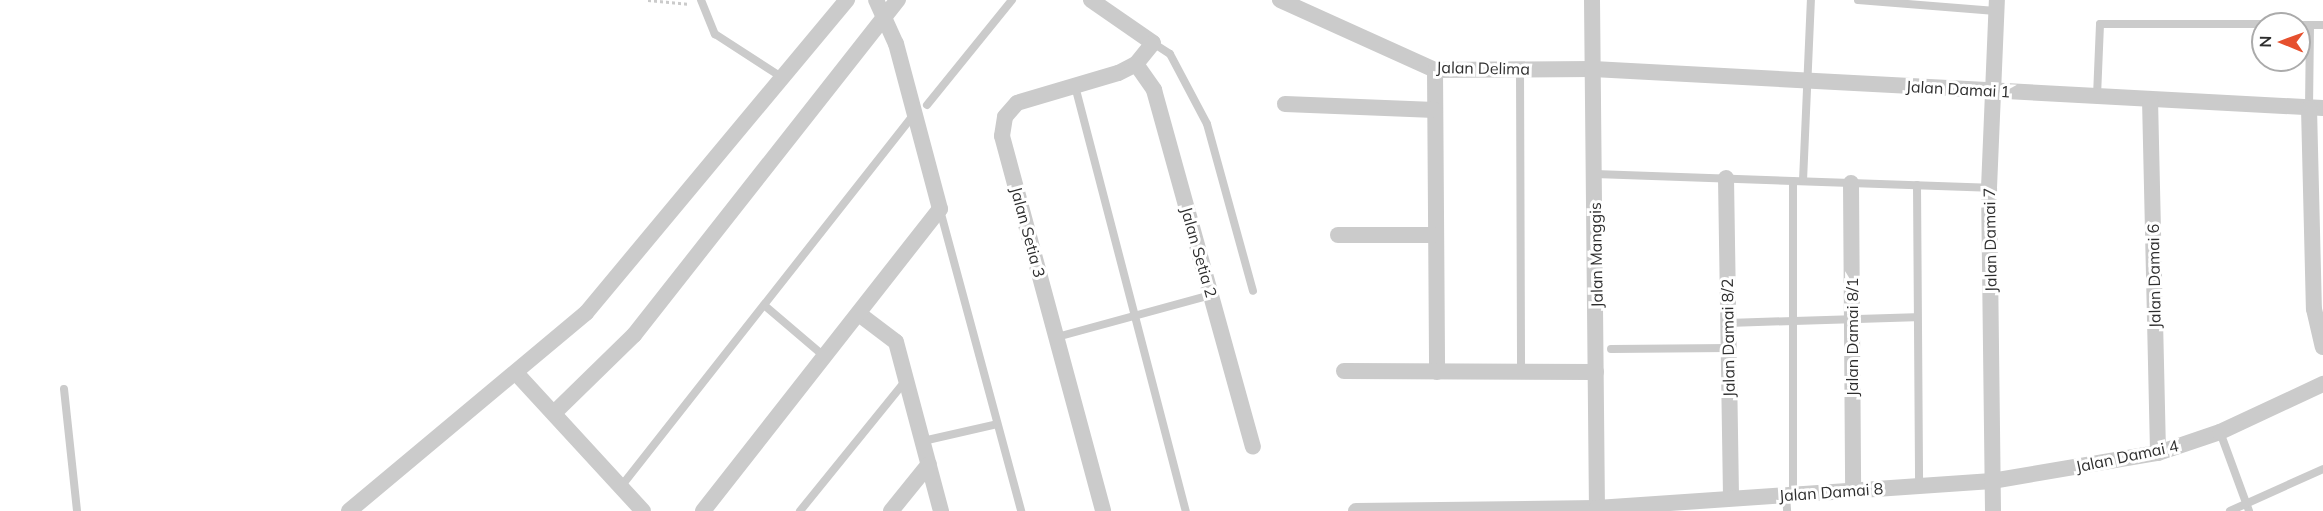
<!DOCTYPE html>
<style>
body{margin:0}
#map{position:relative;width:2323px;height:511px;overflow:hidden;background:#fff;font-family:Mulish,sans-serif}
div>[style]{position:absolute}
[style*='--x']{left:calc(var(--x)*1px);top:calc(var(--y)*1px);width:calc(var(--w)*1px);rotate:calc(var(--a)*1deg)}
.path>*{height:3px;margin-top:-1.5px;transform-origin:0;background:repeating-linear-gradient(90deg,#cbcbcb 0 3px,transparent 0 6px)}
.service>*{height:8px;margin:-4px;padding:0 4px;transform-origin:4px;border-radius:4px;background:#cbcbcb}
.minor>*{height:16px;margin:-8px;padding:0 8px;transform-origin:8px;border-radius:8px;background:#cbcbcb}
span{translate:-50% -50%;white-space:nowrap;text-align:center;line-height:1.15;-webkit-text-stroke:6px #fff;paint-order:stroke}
.street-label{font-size:16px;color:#2e2e2e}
.north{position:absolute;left:2251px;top:12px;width:60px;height:60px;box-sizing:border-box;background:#fff;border:2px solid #ababab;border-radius:50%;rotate:271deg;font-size:16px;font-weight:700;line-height:24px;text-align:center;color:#2e2e2e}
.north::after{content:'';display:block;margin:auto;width:21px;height:27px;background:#e6502e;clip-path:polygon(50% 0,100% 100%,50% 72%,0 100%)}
</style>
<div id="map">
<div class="path">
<i style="--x:648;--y:0;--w:42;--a:5.4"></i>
</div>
<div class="service">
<i style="--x:701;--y:0;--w:37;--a:68"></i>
<i style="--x:715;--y:34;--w:81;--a:32.9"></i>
<i style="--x:1858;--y:0;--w:138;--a:4.6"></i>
<i style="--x:2299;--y:25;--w:24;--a:0"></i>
<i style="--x:1153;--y:43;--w:20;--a:33"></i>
<i style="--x:1170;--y:54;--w:79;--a:62.1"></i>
<i style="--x:1207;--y:124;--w:173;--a:74.6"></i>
<i style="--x:1520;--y:69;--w:303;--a:89.8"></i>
<i style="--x:1075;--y:86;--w:439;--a:75.4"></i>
<i style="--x:2097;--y:96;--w:72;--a:-87.6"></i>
<i style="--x:2100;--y:24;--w:163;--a:0"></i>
<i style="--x:927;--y:105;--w:135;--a:-51"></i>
<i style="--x:2309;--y:108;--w:83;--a:-89.3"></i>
<i style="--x:1595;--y:174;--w:394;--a:2"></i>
<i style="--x:1793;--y:181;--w:314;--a:90"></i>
<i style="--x:1803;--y:181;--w:181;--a:-87.5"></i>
<i style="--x:1917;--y:185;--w:302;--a:89.6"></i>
<i style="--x:940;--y:210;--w:312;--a:74.9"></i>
<i style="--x:764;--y:305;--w:79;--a:40.4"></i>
<i style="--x:1728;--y:323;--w:186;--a:-1.8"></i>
<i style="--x:1057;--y:337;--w:160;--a:-15.3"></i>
<i style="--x:1611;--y:349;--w:118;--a:-0.5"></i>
<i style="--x:64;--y:389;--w:123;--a:83.9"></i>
<i style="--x:2220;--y:432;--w:84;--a:69.8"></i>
<i style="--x:923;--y:441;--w:76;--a:-12.9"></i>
<i style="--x:623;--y:484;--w:469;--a:-51.8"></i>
<i style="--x:1786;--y:495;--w:16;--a:86"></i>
<i style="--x:800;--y:511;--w:169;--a:-51"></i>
<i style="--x:2230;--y:511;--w:102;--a:-24.3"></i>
</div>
<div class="minor">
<i style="--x:1091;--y:0;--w:75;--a:34.7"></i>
<i style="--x:1153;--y:43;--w:27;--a:129"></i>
<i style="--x:1136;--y:64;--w:20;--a:153"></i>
<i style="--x:1118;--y:73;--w:105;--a:163.5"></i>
<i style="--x:1017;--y:103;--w:18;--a:131"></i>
<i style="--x:1005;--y:117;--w:19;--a:99"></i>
<i style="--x:1002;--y:136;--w:388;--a:74.9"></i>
<i style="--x:1280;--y:0;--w:170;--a:24.3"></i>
<i style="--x:1435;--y:70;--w:158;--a:-0.4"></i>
<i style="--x:1593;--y:69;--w:731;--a:3.06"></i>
<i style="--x:1592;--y:0;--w:511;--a:89.44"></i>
<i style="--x:1136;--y:64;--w:32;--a:55"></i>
<i style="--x:1154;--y:90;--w:370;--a:74.5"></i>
<i style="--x:1435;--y:70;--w:302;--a:89.6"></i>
<i style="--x:2150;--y:99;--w:354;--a:88.7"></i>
<i style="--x:1285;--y:104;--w:150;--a:2.3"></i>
<i style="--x:2309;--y:108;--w:201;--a:88.6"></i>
<i style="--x:2314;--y:309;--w:39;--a:77"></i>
<i style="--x:1726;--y:178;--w:319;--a:89.1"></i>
<i style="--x:1851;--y:183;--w:308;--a:89.6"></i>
<i style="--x:1338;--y:235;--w:97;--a:0"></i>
<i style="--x:859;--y:314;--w:46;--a:37.1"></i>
<i style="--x:896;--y:342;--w:175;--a:75.1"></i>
<i style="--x:1344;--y:371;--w:252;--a:0.2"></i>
<i style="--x:517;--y:374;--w:186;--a:47.4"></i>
<i style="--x:554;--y:413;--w:112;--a:-44.3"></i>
<i style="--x:634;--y:335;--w:427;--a:-51.8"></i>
<i style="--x:349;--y:511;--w:309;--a:-39.9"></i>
<i style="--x:586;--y:313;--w:408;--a:-50.2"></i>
<i style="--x:703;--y:511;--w:384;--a:-51.9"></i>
<i style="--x:940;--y:209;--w:171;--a:-104.9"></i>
<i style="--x:896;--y:44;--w:48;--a:-114.4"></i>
<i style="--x:891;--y:511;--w:60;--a:-51"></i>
<i style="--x:1356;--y:511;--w:241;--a:-0.7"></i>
<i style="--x:1597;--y:508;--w:396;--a:-3.9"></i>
<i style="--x:1992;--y:481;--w:168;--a:-9.6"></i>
<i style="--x:2158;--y:453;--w:65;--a:-18.7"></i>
<i style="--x:2220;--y:432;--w:114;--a:-25"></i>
<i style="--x:1993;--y:511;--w:323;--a:-90.7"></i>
<i style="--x:1989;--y:188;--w:188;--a:-87.6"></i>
</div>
<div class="street-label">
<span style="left:1483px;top:68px;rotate:1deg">Jalan Delima</span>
<span style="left:1958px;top:89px;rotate:3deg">Jalan Damai 1</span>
<span style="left:1028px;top:232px;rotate:75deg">Jalan Setia 3</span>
<span style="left:1990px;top:240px;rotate:-91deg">Jalan Damai 7</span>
<span style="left:1199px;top:252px;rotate:74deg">Jalan Setia 2</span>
<span style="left:1596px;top:255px;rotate:-91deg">Jalan Manggis</span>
<span style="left:2154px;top:276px;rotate:-91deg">Jalan Damai 6</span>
<span style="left:1852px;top:337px;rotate:-90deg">Jalan Damai 8/1</span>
<span style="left:1728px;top:338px;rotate:-91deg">Jalan Damai 8/2</span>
<span style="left:2127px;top:456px;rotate:-12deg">Jalan Damai 4</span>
<span style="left:1831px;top:492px;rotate:-4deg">Jalan Damai 8</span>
</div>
<div class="north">N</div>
</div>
